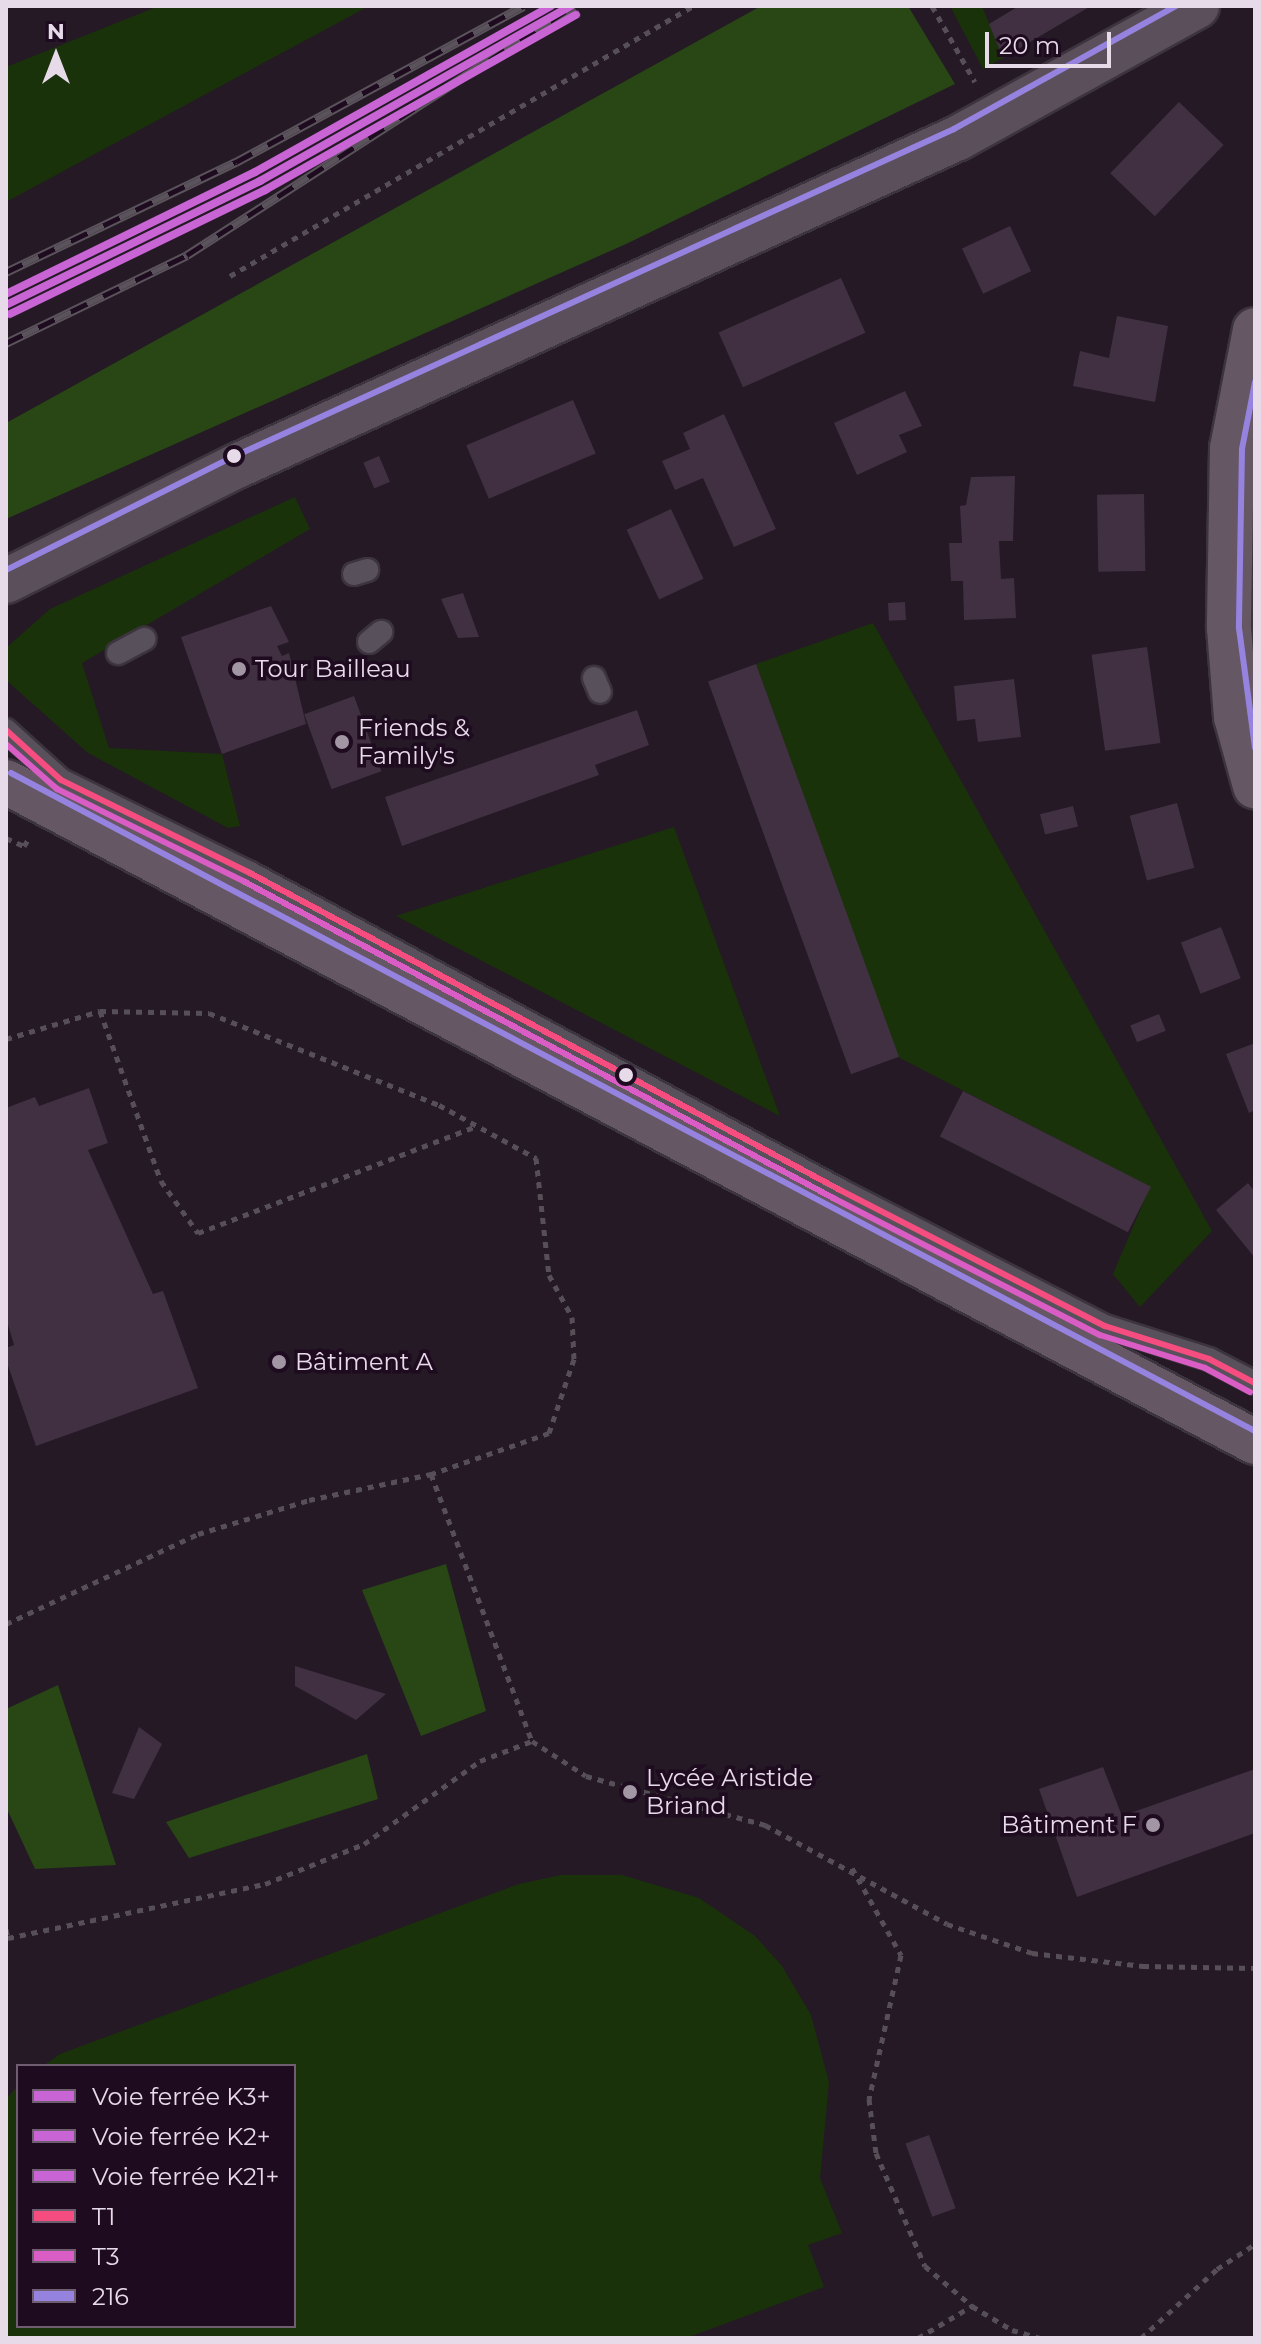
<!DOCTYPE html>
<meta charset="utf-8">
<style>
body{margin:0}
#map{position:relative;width:1261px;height:2344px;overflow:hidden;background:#241925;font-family:Montserrat,sans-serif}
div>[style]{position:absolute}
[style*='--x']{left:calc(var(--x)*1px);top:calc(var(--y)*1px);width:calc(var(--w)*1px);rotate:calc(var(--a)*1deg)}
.green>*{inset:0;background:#1a320a}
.forest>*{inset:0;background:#284715}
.building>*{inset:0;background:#413041;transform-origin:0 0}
.path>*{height:5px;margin-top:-2.5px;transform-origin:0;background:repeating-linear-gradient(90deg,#574f58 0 6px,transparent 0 12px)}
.roads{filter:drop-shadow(2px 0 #3c343e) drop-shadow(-2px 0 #3c343e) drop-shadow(0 2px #3c343e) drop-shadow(0 -2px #3c343e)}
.service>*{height:22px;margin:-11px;padding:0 11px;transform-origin:11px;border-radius:11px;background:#58505a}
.secondary>*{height:44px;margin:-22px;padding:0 22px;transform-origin:22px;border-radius:22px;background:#5b4f5b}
.primary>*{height:44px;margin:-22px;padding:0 22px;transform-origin:22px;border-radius:22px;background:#655763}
.rail>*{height:9px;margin-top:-4.5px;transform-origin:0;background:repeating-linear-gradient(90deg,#1e0b20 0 18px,#5b535c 0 36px);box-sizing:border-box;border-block:2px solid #5b535c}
.bus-1>*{height:6px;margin:-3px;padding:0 3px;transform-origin:3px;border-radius:3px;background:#f54d80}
.bus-2>*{height:6px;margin:-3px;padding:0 3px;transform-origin:3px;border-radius:3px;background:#da5dc5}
.bus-3>*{height:6px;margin:-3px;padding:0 3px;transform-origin:3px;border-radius:3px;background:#9583df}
.rail-1>*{height:8px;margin:-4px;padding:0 4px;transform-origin:4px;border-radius:4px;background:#c864d4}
.rail-2>*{height:8px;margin:-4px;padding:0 4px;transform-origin:4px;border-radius:4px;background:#c864d4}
.rail-3>*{height:8px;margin:-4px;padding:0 4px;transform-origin:4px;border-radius:4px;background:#c864d4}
.dots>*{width:22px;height:22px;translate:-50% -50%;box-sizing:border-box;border:4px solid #1e0b20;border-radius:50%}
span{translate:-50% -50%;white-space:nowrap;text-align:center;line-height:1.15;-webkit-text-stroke:7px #1e0b20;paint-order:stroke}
.poi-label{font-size:24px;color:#e7dae9}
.left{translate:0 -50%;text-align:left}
.right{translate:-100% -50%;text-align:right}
.frame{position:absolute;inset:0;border:8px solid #e7dae9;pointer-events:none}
.legend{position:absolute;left:16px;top:2064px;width:280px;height:264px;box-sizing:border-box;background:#1e0b20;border:2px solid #6e5e70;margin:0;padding:10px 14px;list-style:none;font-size:24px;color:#e7dae9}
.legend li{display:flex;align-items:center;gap:16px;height:40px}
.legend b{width:40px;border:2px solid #6e5e70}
.north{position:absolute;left:16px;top:16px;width:80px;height:80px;-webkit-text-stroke:6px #1e0b20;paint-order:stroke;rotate:0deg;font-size:22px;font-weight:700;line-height:32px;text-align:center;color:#e7dae9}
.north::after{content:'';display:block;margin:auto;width:28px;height:36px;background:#e7dae9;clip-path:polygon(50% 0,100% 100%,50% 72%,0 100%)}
.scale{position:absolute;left:985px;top:32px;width:126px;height:36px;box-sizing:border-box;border:4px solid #e7dae9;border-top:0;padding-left:10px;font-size:24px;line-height:28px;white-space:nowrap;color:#e7dae9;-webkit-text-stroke:6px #1e0b20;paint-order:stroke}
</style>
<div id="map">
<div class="green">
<i style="clip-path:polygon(159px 6px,369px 6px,6px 202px,6px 67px)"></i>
<i style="clip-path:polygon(950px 6px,982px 6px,1003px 58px,983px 69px)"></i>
<i style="clip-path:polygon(295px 497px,310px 529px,82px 663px,109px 748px,222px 754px,240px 826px,228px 828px,88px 753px,6px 680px,6px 648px,50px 609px)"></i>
<i style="clip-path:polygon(873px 623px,1212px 1231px,1140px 1307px,1113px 1274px,1150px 1187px,898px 1057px,756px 664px)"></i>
<i style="clip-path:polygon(674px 827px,780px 1116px,396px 916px)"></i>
<i style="clip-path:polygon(561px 1875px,622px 1875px,699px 1898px,755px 1936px,782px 1966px,811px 2015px,829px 2082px,820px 2178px,842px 2233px,808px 2245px,824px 2287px,686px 2338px,6px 2338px,6px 2099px,16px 2088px,18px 2326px,294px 2326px,294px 2066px,43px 2066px,60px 2054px,519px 1884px)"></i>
</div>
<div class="forest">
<i style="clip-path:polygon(761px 6px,908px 6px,955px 84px,626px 244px,6px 519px,6px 423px)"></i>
<i style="clip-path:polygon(446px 1564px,486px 1711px,421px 1736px,362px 1590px)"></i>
<i style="clip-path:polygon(58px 1685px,116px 1865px,35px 1869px,6px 1807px,6px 1709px)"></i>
<i style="clip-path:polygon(367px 1754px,378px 1799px,189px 1858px,166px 1822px)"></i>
</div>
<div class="building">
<i style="clip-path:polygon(1019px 6px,1091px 6px,1003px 58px,989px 24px)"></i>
<i style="left:1179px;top:102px;width:62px;height:99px;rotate:44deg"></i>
<i style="left:1010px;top:226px;width:50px;height:53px;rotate:65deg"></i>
<i style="left:841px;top:278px;width:60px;height:134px;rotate:66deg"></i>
<i style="clip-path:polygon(1117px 316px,1168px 326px,1155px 402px,1073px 386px,1080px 351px,1109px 358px)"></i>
<i style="clip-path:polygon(905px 391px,922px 426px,899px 435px,907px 452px,857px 475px,834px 423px)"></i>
<i style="left:573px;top:400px;width:58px;height:116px;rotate:67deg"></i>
<i style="clip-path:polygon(724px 414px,776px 529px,734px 547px,703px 478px,675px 490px,662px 461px,690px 449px,683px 433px)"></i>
<i style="left:379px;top:456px;width:28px;height:17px;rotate:67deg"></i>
<i style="clip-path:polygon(1015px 476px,1013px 541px,999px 541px,1001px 579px,1014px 578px,1016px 618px,964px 620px,963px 581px,951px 581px,949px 543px,962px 543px,960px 506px,966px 505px,971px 477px)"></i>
<i style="left:1144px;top:494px;width:77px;height:47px;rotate:89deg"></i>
<i style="left:671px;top:509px;width:77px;height:49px;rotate:65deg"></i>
<i style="clip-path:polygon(463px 593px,479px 637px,458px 638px,441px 599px)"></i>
<i style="left:905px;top:602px;width:18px;height:17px;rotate:87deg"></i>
<i style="clip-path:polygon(271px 606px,289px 642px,277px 646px,282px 656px,289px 653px,306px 724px,222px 754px,181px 637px)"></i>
<i style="left:1147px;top:647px;width:97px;height:56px;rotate:82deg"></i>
<i style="left:756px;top:664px;width:418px;height:51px;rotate:70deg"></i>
<i style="clip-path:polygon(1014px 679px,1021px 737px,978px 742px,975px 719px,957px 721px,954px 686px)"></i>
<i style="left:354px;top:696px;width:80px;height:53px;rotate:70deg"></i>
<i style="clip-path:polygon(637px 710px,649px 745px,595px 765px,599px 775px,402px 846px,385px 797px)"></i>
<i style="left:1177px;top:803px;width:67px;height:49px;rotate:75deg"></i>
<i style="left:1073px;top:806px;width:21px;height:34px;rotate:76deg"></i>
<i style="left:1221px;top:927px;width:55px;height:43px;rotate:69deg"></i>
<i style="left:1159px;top:1014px;width:18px;height:31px;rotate:68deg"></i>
<i style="clip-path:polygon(1255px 1043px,1255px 1110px,1249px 1113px,1226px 1054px)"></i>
<i style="clip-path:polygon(89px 1088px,108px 1143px,88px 1150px,153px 1294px,163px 1291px,198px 1388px,36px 1446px,6px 1360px,6px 1348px,14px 1345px,6px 1318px,6px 1108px,35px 1097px,39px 1106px)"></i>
<i style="left:963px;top:1091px;width:211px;height:51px;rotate:27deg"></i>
<i style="clip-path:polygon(1248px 1183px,1255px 1192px,1255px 1258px,1216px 1210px)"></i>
<i style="clip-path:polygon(295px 1666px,386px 1694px,356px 1720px,295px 1686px)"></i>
<i style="clip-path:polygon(139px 1727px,162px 1744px,134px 1799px,112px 1793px)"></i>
<i style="clip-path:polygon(1103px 1767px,1122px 1816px,1255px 1769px,1255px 1833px,1077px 1897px,1039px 1789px)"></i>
<i style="left:929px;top:2135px;width:78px;height:25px;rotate:70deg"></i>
</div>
<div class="path">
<i style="--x:932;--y:6;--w:87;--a:60.5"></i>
<i style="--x:230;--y:276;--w:536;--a:-30.25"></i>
<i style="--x:6;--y:838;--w:20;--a:24"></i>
<i style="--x:24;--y:846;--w:7;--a:-56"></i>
<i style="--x:100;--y:1011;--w:181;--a:70.3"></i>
<i style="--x:161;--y:1181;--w:64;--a:54.6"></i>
<i style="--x:198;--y:1233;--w:299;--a:-21"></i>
<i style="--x:6;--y:1039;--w:98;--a:-16.6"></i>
<i style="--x:100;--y:1011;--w:109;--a:1.1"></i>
<i style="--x:209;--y:1013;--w:248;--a:21.8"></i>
<i style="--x:439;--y:1105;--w:111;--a:28.7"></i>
<i style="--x:536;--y:1158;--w:118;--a:83.7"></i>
<i style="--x:549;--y:1275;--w:48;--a:61.3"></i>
<i style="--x:572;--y:1317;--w:42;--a:87.3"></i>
<i style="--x:574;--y:1359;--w:78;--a:108.7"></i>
<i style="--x:549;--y:1433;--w:125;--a:160.8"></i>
<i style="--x:431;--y:1474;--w:285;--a:69.3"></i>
<i style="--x:6;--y:1624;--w:212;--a:-25.1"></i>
<i style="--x:198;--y:1534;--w:116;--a:-17"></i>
<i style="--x:309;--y:1500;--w:125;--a:-12"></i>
<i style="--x:852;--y:1868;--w:100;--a:60.6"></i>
<i style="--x:901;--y:1955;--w:148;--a:102.5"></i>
<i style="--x:869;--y:2099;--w:54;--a:82.6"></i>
<i style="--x:876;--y:2153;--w:123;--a:66.6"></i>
<i style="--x:925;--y:2266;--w:62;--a:40.4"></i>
<i style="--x:6;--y:1929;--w:9;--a:77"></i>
<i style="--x:8;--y:1938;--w:263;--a:-11.9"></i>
<i style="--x:265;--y:1884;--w:107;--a:-22"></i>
<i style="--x:364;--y:1844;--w:143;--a:-35.6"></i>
<i style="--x:480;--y:1761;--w:56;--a:-21"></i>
<i style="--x:532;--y:1741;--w:64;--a:32.9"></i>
<i style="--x:586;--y:1776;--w:186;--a:15.3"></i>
<i style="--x:765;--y:1825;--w:207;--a:28.5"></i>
<i style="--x:947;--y:1924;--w:90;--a:18.8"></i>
<i style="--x:1032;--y:1953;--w:112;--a:6.7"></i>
<i style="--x:1143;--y:1966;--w:112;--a:1"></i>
<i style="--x:918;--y:2338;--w:63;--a:-30.7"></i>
<i style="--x:972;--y:2306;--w:47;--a:31"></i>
<i style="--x:1012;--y:2330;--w:29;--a:16"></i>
<i style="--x:1141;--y:2338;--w:103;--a:-42.2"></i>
<i style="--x:1217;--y:2269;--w:45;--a:-33.3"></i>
</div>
<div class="roads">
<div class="service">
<i style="--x:354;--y:574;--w:14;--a:-17"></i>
<i style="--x:369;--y:642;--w:16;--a:-40"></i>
<i style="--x:118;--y:653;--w:30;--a:-28"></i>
<i style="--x:594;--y:678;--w:15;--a:67"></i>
<i style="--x:6;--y:730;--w:74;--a:42.3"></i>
<i style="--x:61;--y:780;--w:211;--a:26.2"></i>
<i style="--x:250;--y:873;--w:668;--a:28.25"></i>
<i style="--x:838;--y:1189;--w:300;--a:27.2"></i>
<i style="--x:1105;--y:1326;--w:109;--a:17.6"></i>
<i style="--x:1209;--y:1359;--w:52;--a:27.6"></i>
</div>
<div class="secondary">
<i style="--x:6;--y:581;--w:260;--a:-26.5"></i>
<i style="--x:239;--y:465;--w:790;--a:-24.46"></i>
<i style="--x:958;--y:138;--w:273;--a:-28.9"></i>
</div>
<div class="primary">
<i style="--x:1255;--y:330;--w:120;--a:101"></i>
<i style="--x:1232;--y:448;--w:180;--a:91"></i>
<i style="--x:1229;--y:628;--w:89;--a:85.5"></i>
<i style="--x:1236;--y:717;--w:72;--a:74.6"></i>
<i style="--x:6;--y:782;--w:1413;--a:27.85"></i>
</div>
</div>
<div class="rail">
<i style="--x:6;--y:272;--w:255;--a:-25.6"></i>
<i style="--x:236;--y:162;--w:327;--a:-28.5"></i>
<i style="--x:6;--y:343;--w:201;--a:-25.9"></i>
<i style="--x:187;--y:255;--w:460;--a:-32.8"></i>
</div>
<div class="bus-1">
<i style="--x:6;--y:730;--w:74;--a:42.3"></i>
<i style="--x:61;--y:780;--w:211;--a:26.2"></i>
<i style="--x:250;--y:873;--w:668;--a:28.25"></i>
<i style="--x:838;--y:1189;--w:300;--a:27.2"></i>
<i style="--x:1105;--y:1326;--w:109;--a:17.6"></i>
<i style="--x:1209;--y:1359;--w:52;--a:27.6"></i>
</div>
<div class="bus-2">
<i style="--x:6;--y:744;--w:68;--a:41.4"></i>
<i style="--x:57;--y:789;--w:210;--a:26.3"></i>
<i style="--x:245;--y:882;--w:668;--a:28.25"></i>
<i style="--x:833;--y:1198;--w:300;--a:27.2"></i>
<i style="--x:1100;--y:1335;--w:110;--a:17.4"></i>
<i style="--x:1205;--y:1368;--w:51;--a:28.1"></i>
</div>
<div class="bus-3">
<i style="--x:1255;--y:382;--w:68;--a:101"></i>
<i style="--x:1242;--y:449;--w:179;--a:91"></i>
<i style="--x:1239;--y:628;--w:121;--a:82.4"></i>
<i style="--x:6;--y:570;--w:256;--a:-26.5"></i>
<i style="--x:235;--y:456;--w:790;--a:-24.46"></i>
<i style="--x:954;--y:129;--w:254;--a:-29"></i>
<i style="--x:11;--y:773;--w:1407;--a:27.88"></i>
</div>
<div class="rail-1">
<i style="--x:6;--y:305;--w:283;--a:-26"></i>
<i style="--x:260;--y:181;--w:357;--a:-29.4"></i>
</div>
<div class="rail-2">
<i style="--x:10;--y:314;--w:284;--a:-25.9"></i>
<i style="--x:265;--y:190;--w:357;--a:-29.4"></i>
</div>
<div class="rail-3">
<i style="--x:6;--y:294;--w:277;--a:-26.1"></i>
<i style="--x:255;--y:172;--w:339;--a:-29.3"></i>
</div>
<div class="dots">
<i style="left:234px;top:456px;background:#e7dae9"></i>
<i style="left:239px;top:669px;background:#a396a4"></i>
<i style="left:342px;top:742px;background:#a396a4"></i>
<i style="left:626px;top:1075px;background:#e7dae9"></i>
<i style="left:279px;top:1362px;background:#a396a4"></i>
<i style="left:630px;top:1792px;background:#a396a4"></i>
<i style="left:1153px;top:1825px;background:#a396a4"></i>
</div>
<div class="poi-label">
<span class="left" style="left:255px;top:669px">Tour Bailleau</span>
<span class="left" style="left:358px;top:742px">Friends &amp;<br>Family's</span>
<span class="left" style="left:295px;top:1362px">Bâtiment A</span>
<span class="left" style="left:646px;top:1792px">Lycée Aristide<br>Briand</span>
<span class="right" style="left:1137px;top:1825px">Bâtiment F</span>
</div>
<div class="frame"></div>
<ul class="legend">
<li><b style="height:10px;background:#c864d4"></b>Voie ferrée K3+</li>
<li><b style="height:10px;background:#c864d4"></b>Voie ferrée K2+</li>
<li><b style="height:10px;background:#c864d4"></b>Voie ferrée K21+</li>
<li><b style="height:10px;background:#f54d80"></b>T1</li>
<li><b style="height:10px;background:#da5dc5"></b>T3</li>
<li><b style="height:10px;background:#9583df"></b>216</li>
</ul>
<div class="north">N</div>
<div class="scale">20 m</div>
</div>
